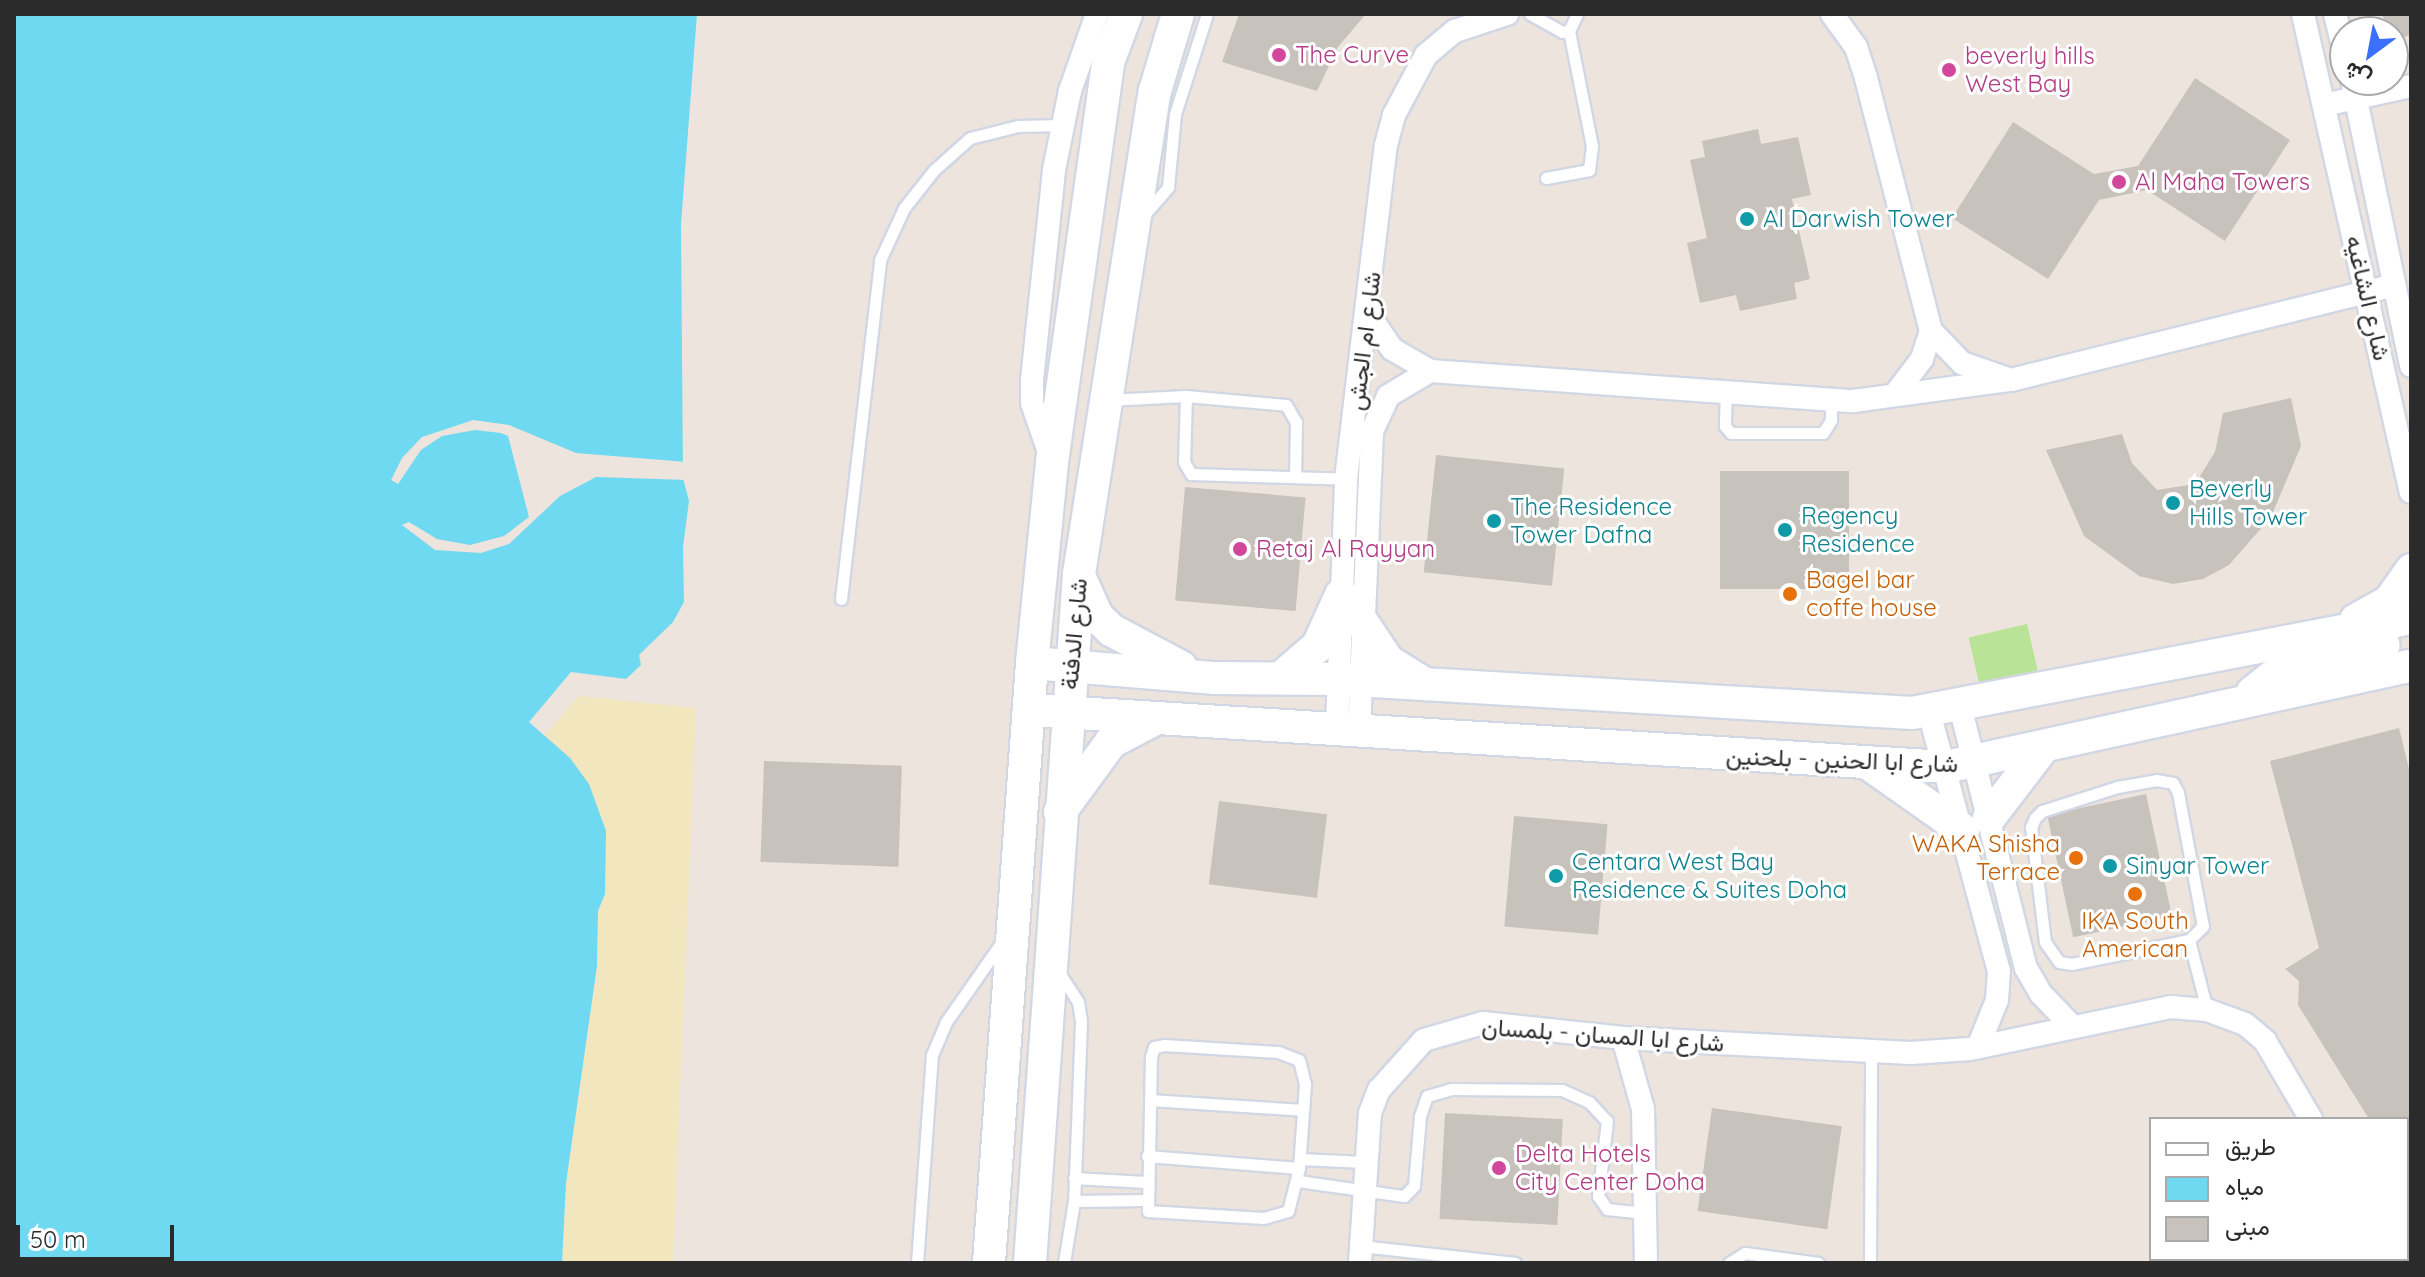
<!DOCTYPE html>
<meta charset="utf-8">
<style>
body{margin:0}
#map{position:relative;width:2425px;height:1277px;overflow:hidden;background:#ede5dd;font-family:Quicksand,Vazirmatn,sans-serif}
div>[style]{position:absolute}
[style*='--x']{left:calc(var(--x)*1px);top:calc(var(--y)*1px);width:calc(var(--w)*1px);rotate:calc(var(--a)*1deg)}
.green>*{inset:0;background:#b9e498;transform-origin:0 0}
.sand>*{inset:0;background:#f2e6bf}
.water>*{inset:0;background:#6ed9f0}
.pier>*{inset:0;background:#ede5dd}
.building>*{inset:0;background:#c8c2bc;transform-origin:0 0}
.roads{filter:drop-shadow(2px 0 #d2d7e4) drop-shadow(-2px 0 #d2d7e4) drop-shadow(0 2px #d2d7e4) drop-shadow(0 -2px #d2d7e4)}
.lane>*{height:11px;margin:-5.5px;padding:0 5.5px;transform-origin:5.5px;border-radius:5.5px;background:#fff}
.street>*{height:22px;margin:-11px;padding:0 11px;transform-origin:11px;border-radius:11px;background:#fff}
.secondary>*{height:32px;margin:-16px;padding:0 16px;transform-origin:16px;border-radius:16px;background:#fff}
.dots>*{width:22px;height:22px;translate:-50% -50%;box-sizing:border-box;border:4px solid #fff;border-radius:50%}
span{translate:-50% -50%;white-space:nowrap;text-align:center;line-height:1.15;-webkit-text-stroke:6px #fff;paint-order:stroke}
.hotel-label{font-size:24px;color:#b23c85}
.left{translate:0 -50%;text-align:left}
.culture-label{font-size:24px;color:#0d838f}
.street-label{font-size:24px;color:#2b2b2b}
.food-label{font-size:24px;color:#c56008}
.right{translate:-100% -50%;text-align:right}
.frame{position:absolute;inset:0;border:16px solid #2b2b2b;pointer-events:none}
.legend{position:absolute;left:2149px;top:1117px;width:260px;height:144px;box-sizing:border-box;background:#fff;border:2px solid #aaa;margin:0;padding:10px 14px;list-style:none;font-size:24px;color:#2b2b2b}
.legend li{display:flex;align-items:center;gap:16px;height:40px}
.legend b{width:40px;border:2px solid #aaa}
.north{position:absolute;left:2329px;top:16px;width:80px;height:80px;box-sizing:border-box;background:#fff;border:2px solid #aaa;border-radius:50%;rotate:212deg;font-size:22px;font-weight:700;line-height:32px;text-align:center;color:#2b2b2b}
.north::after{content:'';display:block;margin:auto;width:28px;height:36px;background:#3a70fc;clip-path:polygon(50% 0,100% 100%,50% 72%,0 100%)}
.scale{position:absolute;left:16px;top:1225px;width:158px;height:36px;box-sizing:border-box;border:4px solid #2b2b2b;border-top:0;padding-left:10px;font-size:24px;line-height:28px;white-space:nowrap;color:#2b2b2b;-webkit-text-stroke:6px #fff;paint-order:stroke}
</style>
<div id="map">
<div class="green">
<i style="left:2027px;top:624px;width:49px;height:60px;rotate:77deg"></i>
</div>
<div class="sand">
<i style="clip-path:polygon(579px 696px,696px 708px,673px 1263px,562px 1263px,566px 1183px,597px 966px,598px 911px,605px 894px,606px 832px,544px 736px)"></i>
</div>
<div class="water">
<i style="clip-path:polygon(14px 14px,697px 14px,681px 224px,683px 478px,689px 501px,683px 547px,684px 602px,673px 622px,639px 655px,641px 665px,626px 679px,571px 672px,529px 722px,570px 758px,589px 784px,606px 831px,605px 894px,598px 911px,597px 966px,566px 1183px,562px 1263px,14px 1263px)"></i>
</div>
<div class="pier">
<i style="clip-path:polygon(473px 420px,509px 425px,576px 453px,687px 462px,688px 480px,596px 477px,560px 496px,509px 544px,481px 553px,435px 550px,402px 525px,409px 522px,437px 539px,470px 545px,504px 536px,529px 517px,508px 436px,501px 433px,475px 430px,442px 436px,421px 450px,398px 484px,391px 480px,402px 458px,422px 437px)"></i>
</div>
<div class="building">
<i style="clip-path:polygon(1239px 14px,1366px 14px,1338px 47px,1317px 91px,1222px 62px)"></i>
<i style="clip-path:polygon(2382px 14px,2411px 14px,2411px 35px,2393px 40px)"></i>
<i style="clip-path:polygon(2195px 78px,2290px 140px,2225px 241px,2147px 190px,2099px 200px,2048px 279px,1952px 218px,2013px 122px,2094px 174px,2138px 166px)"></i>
<i style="clip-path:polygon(1758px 129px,1761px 144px,1798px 137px,1811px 195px,1792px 199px,1810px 279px,1794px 283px,1797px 299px,1740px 311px,1736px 295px,1700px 303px,1687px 243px,1707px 238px,1690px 160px,1705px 157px,1702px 141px)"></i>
<i style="clip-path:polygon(2291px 398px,2301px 446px,2271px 517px,2229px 565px,2203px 579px,2173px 584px,2139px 576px,2084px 536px,2046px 450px,2122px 434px,2132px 463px,2157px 490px,2195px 484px,2215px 452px,2223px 413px)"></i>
<i style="left:1436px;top:455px;width:129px;height:118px;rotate:6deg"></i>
<i style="left:1720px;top:471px;width:129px;height:118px"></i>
<i style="left:1185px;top:487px;width:121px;height:114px;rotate:5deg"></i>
<i style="clip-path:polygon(2399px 728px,2411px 777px,2411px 1119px,2369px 1119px,2298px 1005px,2299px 981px,2285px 969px,2319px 948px,2270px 761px)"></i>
<i style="left:764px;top:761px;width:138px;height:101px;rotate:2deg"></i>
<i style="left:2146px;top:794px;width:125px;height:101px;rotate:78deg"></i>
<i style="left:1219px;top:801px;width:109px;height:84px;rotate:7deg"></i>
<i style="left:1514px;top:816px;width:94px;height:111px;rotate:5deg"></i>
<i style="left:1712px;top:1108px;width:131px;height:104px;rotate:8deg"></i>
<i style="left:1445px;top:1113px;width:118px;height:106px;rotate:3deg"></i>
</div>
<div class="roads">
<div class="lane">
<i style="--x:1530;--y:14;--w:37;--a:29"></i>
<i style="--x:1562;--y:32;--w:7;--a:-8"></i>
<i style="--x:1569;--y:31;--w:19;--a:-65"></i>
<i style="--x:1546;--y:178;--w:44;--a:-10.5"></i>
<i style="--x:1589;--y:170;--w:24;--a:-83"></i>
<i style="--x:1592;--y:146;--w:117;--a:-101.3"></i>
<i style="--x:1144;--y:215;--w:37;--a:-49"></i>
<i style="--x:1168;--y:187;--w:73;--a:-84.5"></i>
<i style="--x:1175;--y:114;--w:105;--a:-72.3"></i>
<i style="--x:1726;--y:392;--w:34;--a:92"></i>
<i style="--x:1725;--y:426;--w:9;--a:49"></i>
<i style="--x:1731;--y:433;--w:92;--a:0"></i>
<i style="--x:1823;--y:433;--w:15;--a:-58"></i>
<i style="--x:1831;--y:420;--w:20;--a:-90"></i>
<i style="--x:1186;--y:396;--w:66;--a:91.7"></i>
<i style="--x:1184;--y:462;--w:14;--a:60"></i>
<i style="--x:1191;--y:474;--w:155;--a:1.8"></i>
<i style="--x:1107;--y:400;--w:79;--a:-2.9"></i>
<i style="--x:1186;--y:396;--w:100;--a:5.1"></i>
<i style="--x:1286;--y:405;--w:20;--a:60"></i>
<i style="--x:1296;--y:422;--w:55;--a:91"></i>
<i style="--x:841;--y:599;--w:341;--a:-83.4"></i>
<i style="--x:880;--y:260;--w:57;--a:-65.2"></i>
<i style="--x:904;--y:208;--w:48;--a:-51.7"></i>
<i style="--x:934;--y:170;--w:48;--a:-41.6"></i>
<i style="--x:970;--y:138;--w:49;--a:-14"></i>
<i style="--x:1018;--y:126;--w:43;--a:-1.3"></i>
<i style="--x:2156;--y:780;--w:17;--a:10"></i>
<i style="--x:2173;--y:783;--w:11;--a:63"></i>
<i style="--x:2178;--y:793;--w:135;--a:79.4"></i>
<i style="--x:2203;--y:926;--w:20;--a:135"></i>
<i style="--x:2189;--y:940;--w:119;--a:168.4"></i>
<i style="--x:2072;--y:964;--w:13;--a:-171"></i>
<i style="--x:2059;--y:962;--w:24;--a:-125"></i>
<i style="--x:2045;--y:942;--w:116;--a:-96.9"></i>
<i style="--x:2031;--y:827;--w:10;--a:-66"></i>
<i style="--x:2035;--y:818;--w:10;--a:-45"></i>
<i style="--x:2042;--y:811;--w:79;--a:-17.7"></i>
<i style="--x:2117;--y:787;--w:40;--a:-10"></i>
<i style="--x:2189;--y:940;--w:72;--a:75.6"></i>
<i style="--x:1058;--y:971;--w:37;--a:57"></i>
<i style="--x:1078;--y:1002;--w:20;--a:81"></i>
<i style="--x:1081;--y:1022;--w:179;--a:92.2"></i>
<i style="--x:1074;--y:1201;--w:63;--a:99.2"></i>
<i style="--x:1164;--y:1045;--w:114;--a:3.5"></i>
<i style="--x:1278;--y:1052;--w:22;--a:21"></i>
<i style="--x:1299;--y:1060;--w:25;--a:76"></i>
<i style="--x:1305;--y:1084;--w:84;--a:94.1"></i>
<i style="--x:1299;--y:1168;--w:44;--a:104.3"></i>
<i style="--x:1288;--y:1211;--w:26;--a:164"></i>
<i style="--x:1263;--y:1218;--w:115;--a:-176.5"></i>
<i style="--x:1148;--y:1211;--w:154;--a:-88.9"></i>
<i style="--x:1151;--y:1057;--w:10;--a:-73"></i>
<i style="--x:1154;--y:1047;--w:10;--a:-11"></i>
<i style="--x:1150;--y:1100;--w:153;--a:3.7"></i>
<i style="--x:1147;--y:1156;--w:152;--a:4.5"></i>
<i style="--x:1300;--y:1159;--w:65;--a:2.6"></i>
<i style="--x:1074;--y:1178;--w:72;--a:3.2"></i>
<i style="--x:1298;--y:1181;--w:107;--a:8.1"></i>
<i style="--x:1404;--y:1196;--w:14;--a:-45"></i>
<i style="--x:1414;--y:1186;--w:70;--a:-85.1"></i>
<i style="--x:1420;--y:1116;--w:21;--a:-71"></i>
<i style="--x:1427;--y:1096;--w:25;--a:-16"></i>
<i style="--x:1451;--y:1089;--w:111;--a:0.5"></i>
<i style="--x:1562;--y:1090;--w:30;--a:24"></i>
<i style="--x:1589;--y:1102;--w:26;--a:47"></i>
<i style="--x:1607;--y:1121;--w:76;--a:96.8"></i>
<i style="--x:1598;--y:1196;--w:16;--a:55"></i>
<i style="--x:1607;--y:1209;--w:38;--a:6"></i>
<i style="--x:1074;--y:1201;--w:73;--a:-0.8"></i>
<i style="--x:2407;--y:1212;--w:4;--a:-27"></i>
<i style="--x:1361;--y:1246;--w:155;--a:6.3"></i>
<i style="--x:917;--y:1263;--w:209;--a:-85.9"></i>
<i style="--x:932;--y:1055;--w:36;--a:-67"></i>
<i style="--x:946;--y:1022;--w:101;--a:-55.1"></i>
<i style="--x:1729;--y:1263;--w:19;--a:-32"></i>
<i style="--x:1745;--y:1253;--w:74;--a:7.8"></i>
<i style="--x:1870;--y:1263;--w:211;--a:-89.7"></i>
</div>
<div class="street">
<i style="--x:1832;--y:14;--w:41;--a:54"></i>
<i style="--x:1856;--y:47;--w:33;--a:72"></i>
<i style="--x:1866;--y:78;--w:261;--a:75.6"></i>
<i style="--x:1931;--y:331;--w:29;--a:108"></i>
<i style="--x:1922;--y:359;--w:43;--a:127.4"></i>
<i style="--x:2303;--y:14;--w:490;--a:77.3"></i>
<i style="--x:2335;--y:14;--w:41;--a:76"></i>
<i style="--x:2352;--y:80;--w:292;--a:78.3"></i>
<i style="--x:2324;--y:105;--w:89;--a:-12.3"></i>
<i style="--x:1368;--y:313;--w:43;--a:56.3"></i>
<i style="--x:1392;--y:349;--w:44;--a:30.1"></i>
<i style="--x:1430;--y:371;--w:424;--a:4.1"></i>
<i style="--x:1853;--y:401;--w:159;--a:-7.6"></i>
<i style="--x:2011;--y:380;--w:395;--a:-13.9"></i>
<i style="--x:1931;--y:331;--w:45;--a:45.9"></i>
<i style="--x:1962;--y:363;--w:46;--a:19.2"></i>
<i style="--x:1051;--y:458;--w:58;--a:-109.1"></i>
<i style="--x:1032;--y:403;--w:23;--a:-90"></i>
<i style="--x:1032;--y:380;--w:211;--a:-84"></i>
<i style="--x:1054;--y:170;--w:81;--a:-78.6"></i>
<i style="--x:1070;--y:91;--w:82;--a:-70.7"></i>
<i style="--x:1960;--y:706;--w:270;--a:75.9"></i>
<i style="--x:2026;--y:968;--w:30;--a:60"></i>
<i style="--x:2041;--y:994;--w:46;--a:45.9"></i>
<i style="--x:1929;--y:712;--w:268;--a:74.9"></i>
<i style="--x:1999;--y:971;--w:29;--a:94"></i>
<i style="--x:1997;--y:1000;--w:51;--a:112"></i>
<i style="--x:1337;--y:728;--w:249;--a:-87.9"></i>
<i style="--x:1346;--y:479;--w:336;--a:-83.2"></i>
<i style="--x:1386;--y:145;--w:31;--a:-75"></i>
<i style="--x:1394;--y:115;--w:68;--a:-61.9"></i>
<i style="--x:1426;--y:55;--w:38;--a:-40"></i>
<i style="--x:1455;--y:31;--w:55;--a:-18.1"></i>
<i style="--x:1359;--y:730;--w:299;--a:-87.5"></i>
<i style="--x:1372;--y:431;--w:38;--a:-65"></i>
<i style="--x:1388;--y:396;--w:49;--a:-30.8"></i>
<i style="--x:1623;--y:1038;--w:74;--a:74.3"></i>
<i style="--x:1643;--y:1109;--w:154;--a:88.9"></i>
<i style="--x:2382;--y:1259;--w:4;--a:63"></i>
<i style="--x:1360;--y:1263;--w:150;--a:-86.2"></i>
<i style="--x:1370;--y:1113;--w:25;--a:-69"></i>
<i style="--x:1379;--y:1090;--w:67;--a:-48"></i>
<i style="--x:1424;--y:1040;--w:61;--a:-16.1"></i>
<i style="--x:1483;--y:1023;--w:141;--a:6.1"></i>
<i style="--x:1623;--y:1038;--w:288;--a:3"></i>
<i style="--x:1911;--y:1053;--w:59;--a:-3.9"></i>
<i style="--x:1970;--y:1049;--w:205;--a:-11.8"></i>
<i style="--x:2171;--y:1007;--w:36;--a:5"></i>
<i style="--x:2207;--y:1010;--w:40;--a:20.2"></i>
<i style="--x:2245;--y:1024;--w:26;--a:40"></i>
<i style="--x:2265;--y:1041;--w:91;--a:59.5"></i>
</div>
<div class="secondary">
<i style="--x:1080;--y:578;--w:42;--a:65.9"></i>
<i style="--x:1097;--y:616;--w:20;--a:45"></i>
<i style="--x:1111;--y:630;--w:79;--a:27.9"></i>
<i style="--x:1360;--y:619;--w:50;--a:56.3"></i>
<i style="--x:1388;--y:661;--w:44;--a:31.9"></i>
<i style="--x:2356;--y:620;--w:38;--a:-29"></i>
<i style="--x:2389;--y:602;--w:39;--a:-55"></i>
<i style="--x:1032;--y:663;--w:184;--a:4.7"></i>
<i style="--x:1215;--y:678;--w:124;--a:0.5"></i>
<i style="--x:1339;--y:679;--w:574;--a:3.4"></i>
<i style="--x:1912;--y:713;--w:508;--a:-10.78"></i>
<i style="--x:1282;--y:677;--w:48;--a:-40.7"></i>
<i style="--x:1318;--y:646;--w:56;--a:-65.7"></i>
<i style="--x:2252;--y:693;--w:26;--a:-39"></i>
<i style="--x:2272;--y:677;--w:116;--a:-16.1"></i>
<i style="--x:1029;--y:710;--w:919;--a:3.56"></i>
<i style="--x:1946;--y:767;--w:476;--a:-12.3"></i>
<i style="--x:1869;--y:764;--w:115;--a:35.1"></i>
<i style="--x:1060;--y:812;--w:87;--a:-53.9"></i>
<i style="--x:1111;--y:742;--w:50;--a:-27.6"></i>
<i style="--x:1989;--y:818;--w:86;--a:-52.6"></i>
<i style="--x:989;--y:1263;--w:602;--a:-85.9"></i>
<i style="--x:1032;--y:663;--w:202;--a:-84.3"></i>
<i style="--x:1052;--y:462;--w:404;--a:-82"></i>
<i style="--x:1108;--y:62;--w:51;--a:-69.4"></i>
<i style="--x:1030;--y:1263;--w:691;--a:-85.93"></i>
<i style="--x:1079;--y:574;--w:489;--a:-81.1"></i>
<i style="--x:1155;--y:91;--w:80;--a:-73.4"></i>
</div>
</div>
<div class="dots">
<i style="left:1279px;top:55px;background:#d1479c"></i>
<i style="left:1949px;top:70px;background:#d1479c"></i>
<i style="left:2119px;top:182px;background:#d1479c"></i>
<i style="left:1747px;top:219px;background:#0f9aa8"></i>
<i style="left:2173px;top:503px;background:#0f9aa8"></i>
<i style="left:1494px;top:521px;background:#0f9aa8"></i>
<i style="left:1785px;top:530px;background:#0f9aa8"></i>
<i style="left:1240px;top:549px;background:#d1479c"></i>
<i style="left:1790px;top:594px;background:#e8710a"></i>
<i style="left:2076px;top:858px;background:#e8710a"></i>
<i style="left:2110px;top:866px;background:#0f9aa8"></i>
<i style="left:1556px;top:876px;background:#0f9aa8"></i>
<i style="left:2135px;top:894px;background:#e8710a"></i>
<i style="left:1499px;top:1168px;background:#d1479c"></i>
</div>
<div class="hotel-label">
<span class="left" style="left:1295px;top:55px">The Curve</span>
<span class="left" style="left:1965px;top:70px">beverly hills<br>West Bay</span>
<span class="left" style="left:2135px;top:182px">Al Maha Towers</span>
<span class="left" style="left:1256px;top:549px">Retaj Al Rayyan</span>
<span class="left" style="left:1515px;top:1168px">Delta Hotels<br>City Center Doha</span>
</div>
<div class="culture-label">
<span class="left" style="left:1763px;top:219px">Al Darwish Tower</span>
<span class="left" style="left:2189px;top:503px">Beverly<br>Hills Tower</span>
<span class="left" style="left:1510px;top:521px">The Residence<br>Tower Dafna</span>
<span class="left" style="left:1801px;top:530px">Regency<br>Residence</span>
<span class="left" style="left:1572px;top:876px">Centara West Bay<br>Residence &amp; Suites Doha</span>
<span class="left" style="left:2126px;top:866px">Sinyar Tower</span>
</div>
<div class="street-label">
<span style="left:2368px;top:298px;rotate:77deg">شارع الشاغيه</span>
<span style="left:1364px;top:341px;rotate:-83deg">شارع ام الجش</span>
<span style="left:1074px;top:634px;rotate:-85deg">شارع الدفنة</span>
<span style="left:1842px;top:760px;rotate:2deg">شارع ابا الحنين - بلحنين</span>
<span style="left:1603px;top:1035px;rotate:4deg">شارع ابا المسان - بلمسان</span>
</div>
<div class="food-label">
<span class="left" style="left:1806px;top:594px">Bagel bar<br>coffe house</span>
<span class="right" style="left:2060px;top:858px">WAKA Shisha<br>Terrace</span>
<span style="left:2135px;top:935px">IKA South<br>American</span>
</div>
<div class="frame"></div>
<ul class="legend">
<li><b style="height:10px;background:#fff"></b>طريق</li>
<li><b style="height:22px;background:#6ed9f0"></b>مياه</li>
<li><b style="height:22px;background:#c8c2bc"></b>مبنى</li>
</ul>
<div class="north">ش</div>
<div class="scale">50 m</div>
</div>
